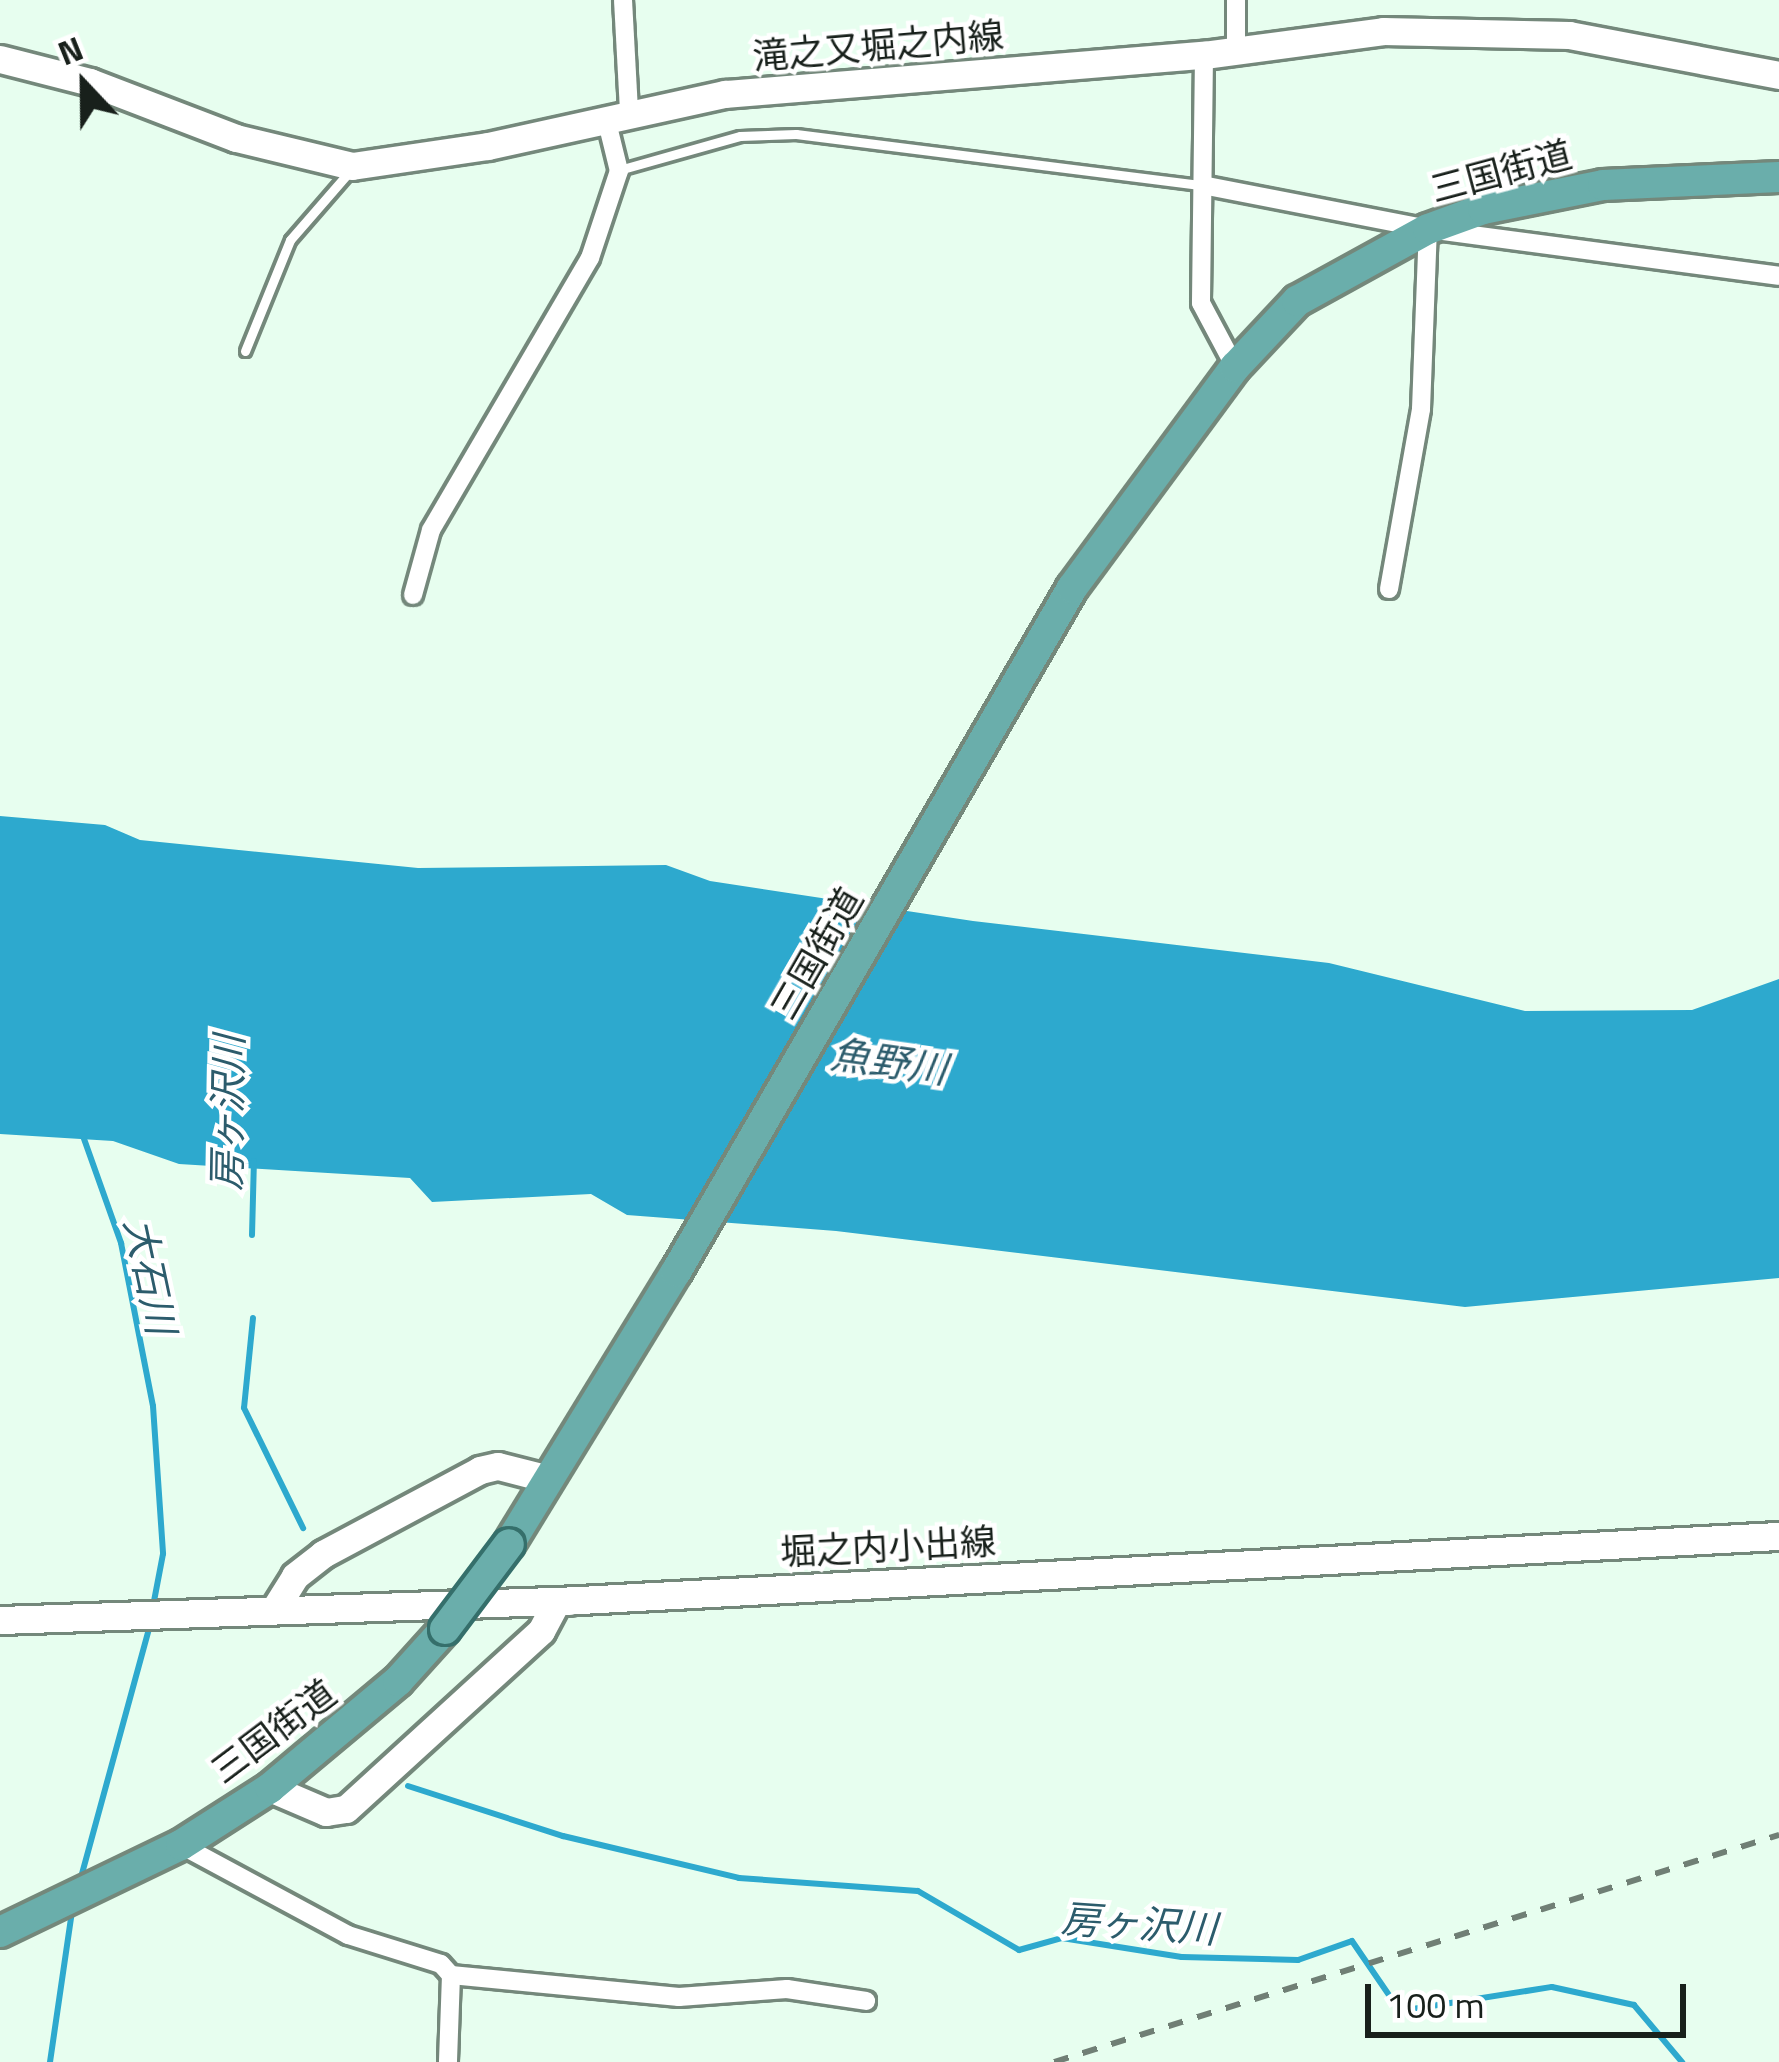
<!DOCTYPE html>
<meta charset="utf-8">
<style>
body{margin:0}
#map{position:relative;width:1779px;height:2062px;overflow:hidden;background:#e7feef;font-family:"Titillium Web","Noto Sans JP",sans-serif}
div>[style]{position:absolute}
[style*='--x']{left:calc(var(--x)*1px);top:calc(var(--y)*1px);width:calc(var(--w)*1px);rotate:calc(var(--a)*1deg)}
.water>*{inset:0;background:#2da9ce}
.stream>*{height:6px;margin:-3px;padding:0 3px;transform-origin:3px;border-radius:3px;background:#2da9ce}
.roads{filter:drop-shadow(3px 0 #74887b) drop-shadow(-3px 0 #74887b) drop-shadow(0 3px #74887b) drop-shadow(0 -3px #74887b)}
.service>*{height:9px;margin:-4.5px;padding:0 4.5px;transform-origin:4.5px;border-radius:4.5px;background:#fff}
.minor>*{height:18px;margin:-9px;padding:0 9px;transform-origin:9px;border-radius:9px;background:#fff}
.secondary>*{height:27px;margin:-13.5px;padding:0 13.5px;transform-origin:13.5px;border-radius:13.5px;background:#fff}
.trunk>*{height:30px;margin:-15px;padding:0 15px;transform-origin:15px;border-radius:15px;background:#6aaeab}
.rail>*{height:6px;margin-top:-3px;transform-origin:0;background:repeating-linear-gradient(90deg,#707f75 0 15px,transparent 0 30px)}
.bridges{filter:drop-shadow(3px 0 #356f6b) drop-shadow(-3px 0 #356f6b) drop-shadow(0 3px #356f6b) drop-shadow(0 -3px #356f6b)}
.trunk-bridge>*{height:30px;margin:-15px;padding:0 15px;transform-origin:15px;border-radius:15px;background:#6aaeab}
span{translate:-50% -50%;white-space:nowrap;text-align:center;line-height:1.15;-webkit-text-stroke:9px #fff;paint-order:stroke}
.street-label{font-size:36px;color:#18201b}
.water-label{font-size:39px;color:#2c5c6c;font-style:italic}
.north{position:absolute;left:24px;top:24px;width:120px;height:120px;-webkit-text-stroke:9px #fff;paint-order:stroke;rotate:338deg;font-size:33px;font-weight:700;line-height:48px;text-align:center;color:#18201b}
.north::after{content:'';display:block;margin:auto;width:42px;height:54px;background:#18201b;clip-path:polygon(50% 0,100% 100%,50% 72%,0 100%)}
.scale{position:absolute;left:1365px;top:1984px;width:321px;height:54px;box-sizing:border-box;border:6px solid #18201b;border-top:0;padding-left:15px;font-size:36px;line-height:42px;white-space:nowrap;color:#18201b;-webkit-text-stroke:9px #fff;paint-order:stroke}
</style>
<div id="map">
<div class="water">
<i style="clip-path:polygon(0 816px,105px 825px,140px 840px,418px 868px,666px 865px,710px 881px,973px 921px,1329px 963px,1525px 1011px,1692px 1010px,1779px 979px,1779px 1278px,1465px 1307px,836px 1231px,627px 1215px,591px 1194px,432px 1202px,410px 1178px,179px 1164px,113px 1141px,0 1134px)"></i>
</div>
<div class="stream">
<i style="--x:83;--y:1136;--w:114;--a:70.4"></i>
<i style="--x:121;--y:1243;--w:166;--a:78.9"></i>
<i style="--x:153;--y:1406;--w:148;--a:86.1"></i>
<i style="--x:163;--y:1554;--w:48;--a:100.8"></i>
<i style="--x:252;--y:1235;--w:74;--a:-88.5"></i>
<i style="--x:253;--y:1318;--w:90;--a:95.7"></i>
<i style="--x:244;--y:1408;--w:134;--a:63.8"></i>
<i style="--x:408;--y:1786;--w:163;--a:17.9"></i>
<i style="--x:563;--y:1836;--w:181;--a:13.4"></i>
<i style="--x:739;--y:1878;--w:179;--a:4.2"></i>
<i style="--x:918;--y:1891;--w:117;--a:30.3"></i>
<i style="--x:1019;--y:1950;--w:45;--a:-15.6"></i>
<i style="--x:1062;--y:1938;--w:121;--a:9"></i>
<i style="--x:1182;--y:1957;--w:116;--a:1.5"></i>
<i style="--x:1298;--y:1960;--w:57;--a:-19.4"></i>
<i style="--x:1352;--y:1941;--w:85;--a:55.6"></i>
<i style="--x:1400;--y:2011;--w:154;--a:-9"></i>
<i style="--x:1552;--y:1987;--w:84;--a:12.4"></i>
<i style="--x:1634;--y:2005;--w:75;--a:49.9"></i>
<i style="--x:80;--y:1881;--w:262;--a:-74.7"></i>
<i style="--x:50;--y:2062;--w:153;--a:-81.7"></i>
</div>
<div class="roads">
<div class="service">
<i style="--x:619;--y:170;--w:126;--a:-15.7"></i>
<i style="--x:740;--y:136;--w:56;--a:-2"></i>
<i style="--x:796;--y:134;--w:409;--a:7.2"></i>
<i style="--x:245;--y:351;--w:120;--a:-67.9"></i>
<i style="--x:290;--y:240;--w:91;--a:-49"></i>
</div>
<div class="minor">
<i style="--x:623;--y:0;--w:112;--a:86.9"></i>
<i style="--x:1236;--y:0;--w:49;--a:90"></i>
<i style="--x:1204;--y:55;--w:248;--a:90.7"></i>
<i style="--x:1201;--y:303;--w:72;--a:62"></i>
<i style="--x:1202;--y:185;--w:230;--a:11"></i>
<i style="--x:1428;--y:229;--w:354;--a:7.6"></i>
<i style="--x:1389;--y:589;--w:183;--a:-79.9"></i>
<i style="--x:1421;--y:409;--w:180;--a:-87.8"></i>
<i style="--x:413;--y:595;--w:67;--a:-74.5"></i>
<i style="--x:431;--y:530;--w:315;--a:-59.7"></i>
<i style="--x:590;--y:258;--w:92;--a:-71.6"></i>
<i style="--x:619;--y:171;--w:55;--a:-103.8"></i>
<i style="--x:181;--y:1845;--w:190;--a:28.3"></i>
<i style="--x:348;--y:1935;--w:97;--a:17.3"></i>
<i style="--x:441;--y:1964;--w:15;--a:48"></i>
<i style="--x:451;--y:1975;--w:87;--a:92"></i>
<i style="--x:451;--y:1975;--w:229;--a:5.5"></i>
<i style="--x:679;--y:1997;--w:108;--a:-4.2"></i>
<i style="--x:787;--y:1989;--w:80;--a:8.6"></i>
</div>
<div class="secondary">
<i style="--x:0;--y:59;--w:93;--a:14.3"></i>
<i style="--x:90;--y:82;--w:156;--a:21"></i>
<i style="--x:236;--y:138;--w:119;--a:13.6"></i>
<i style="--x:352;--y:166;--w:137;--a:-8.4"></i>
<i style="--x:488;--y:146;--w:243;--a:-12.4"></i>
<i style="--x:725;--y:94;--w:481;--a:-4.7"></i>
<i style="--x:1204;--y:55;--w:181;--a:-7.6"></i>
<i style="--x:1383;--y:31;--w:186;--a:1.2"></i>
<i style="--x:1569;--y:35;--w:214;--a:10.8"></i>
<i style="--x:274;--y:1610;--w:40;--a:-58"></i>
<i style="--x:295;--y:1576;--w:36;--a:-38"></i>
<i style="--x:323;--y:1554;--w:178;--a:-28.1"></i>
<i style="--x:480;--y:1470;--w:18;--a:-13"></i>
<i style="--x:498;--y:1466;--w:49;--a:14.3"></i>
<i style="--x:0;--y:1620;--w:580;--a:-1.97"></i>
<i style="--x:580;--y:1600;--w:1201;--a:-3.06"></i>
<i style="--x:270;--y:1788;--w:61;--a:23.2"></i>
<i style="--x:326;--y:1812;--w:20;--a:-9"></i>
<i style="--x:346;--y:1809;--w:264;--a:-42.4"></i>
<i style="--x:541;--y:1631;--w:34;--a:-62"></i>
<i style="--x:557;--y:1601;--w:12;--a:0"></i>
</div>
<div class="trunk">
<i style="--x:509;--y:1544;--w:319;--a:-58.5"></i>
<i style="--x:676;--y:1272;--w:790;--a:-59.93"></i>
<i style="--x:1072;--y:588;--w:275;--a:-53.6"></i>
<i style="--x:1235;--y:367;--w:91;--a:-46.8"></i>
<i style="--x:1297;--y:301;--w:149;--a:-28.8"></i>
<i style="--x:1428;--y:229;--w:59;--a:-20"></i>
<i style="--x:1483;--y:209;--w:122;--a:-11.3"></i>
<i style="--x:1603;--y:185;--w:176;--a:-2.6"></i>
<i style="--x:0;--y:1932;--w:201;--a:-25.7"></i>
<i style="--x:181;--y:1845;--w:106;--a:-32.6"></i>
<i style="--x:270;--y:1788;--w:167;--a:-39.9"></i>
<i style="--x:398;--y:1681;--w:70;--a:-47.9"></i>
</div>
</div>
<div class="rail">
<i style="--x:1054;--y:2062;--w:760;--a:-17.39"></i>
</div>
<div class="bridges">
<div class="trunk-bridge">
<i style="--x:445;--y:1629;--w:106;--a:-53"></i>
</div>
</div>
<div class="street-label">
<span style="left:878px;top:45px;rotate:-5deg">滝之又堀之内線</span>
<span style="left:1501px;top:171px;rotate:-15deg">三国街道</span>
<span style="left:816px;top:953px;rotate:-60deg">三国街道</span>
<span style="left:888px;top:1546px;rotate:-3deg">堀之内小出線</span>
<span style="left:273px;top:1731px;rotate:-37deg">三国街道</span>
</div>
<div class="water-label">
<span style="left:889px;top:1062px;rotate:8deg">魚野川</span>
<span style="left:228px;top:1113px;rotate:-89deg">房ヶ沢川</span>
<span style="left:150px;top:1276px;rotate:78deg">大石川</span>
<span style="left:1139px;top:1924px;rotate:4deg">房ヶ沢川</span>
</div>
<div class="north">N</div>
<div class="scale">100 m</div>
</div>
